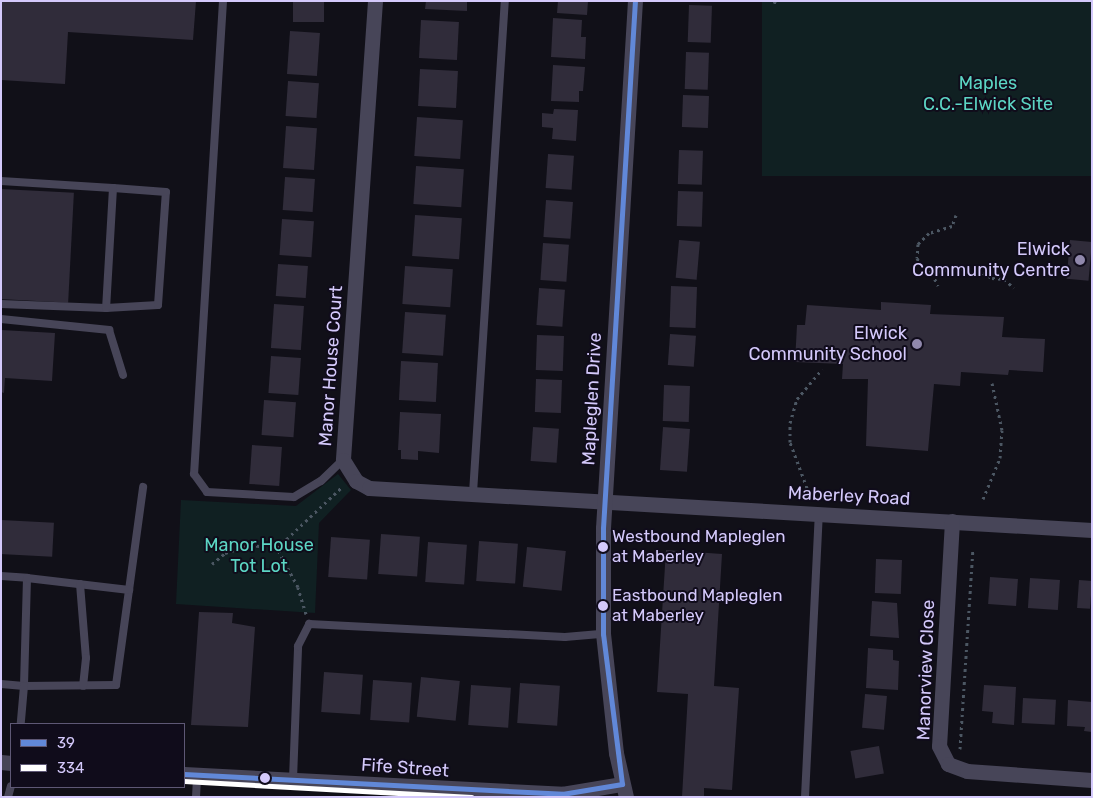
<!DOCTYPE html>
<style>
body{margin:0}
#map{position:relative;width:1093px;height:798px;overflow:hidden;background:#111018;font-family:Rubik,sans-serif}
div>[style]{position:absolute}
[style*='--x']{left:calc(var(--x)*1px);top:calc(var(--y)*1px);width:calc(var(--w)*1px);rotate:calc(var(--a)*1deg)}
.green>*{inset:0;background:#102022;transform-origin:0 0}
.building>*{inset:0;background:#302c3a;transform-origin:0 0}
.path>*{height:3px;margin-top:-1.5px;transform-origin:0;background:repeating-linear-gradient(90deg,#4c5763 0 2.5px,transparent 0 6.5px)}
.service>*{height:8px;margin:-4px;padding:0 4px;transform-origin:4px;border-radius:4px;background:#474558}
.minor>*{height:15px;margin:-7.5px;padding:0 7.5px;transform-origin:7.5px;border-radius:7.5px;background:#474558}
.bus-1>*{height:5px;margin:-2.5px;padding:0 2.5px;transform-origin:2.5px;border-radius:2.5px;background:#6188d8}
.bus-2>*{height:5px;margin:-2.5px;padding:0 2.5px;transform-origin:2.5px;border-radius:2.5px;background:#fff}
.dots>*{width:14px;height:14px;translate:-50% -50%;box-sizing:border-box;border:2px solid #100c1b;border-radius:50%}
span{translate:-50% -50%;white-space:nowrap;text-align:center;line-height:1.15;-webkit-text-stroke:4px #100c1b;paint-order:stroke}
.bus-label{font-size:17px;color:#d4c9fb}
.left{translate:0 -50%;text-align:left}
.park-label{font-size:18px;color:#5cd5c4}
.poi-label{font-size:18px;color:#d4c9fb}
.right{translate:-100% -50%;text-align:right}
.street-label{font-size:18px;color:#d4c9fb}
.frame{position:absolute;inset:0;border:2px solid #d4c9fb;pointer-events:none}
.legend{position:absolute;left:10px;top:723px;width:175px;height:65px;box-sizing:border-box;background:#100c1b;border:1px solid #5e5875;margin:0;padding:6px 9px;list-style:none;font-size:15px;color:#d4c9fb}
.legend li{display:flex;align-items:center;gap:10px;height:25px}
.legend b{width:25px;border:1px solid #5e5875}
</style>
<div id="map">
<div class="green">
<i style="left:762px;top:1px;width:330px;height:175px"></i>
<i style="clip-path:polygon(338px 474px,351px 490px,319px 523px,315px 613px,176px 604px,181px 500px,296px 506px)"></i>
</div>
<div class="building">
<i style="clip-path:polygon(1px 1px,196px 1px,193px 40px,68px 32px,65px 84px,1px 80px)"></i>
<i style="left:293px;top:1px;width:31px;height:21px"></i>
<i style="clip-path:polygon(426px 1px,467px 1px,467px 11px,425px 9px)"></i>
<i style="clip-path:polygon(558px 1px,588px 1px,587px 15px,557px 13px)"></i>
<i style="left:689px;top:5px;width:23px;height:37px;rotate:2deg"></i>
<i style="clip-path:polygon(553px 18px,582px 20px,581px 37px,586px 37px,585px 59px,551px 57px)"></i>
<i style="left:421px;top:20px;width:38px;height:38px;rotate:3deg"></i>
<i style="left:290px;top:31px;width:30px;height:43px;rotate:4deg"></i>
<i style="left:686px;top:52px;width:23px;height:37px;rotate:2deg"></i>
<i style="clip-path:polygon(553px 65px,585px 67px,583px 91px,579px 91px,579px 102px,551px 101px)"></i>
<i style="left:420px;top:69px;width:38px;height:37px;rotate:3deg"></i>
<i style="left:288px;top:81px;width:31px;height:35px;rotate:4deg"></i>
<i style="left:683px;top:95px;width:26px;height:32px;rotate:2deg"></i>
<i style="clip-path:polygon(554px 109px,578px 110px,576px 141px,552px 139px,553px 128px,542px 127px,542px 113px,553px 114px)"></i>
<i style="left:417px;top:117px;width:46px;height:39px;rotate:4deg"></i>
<i style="left:286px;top:126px;width:31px;height:42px;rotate:4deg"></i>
<i style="left:679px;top:150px;width:24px;height:34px;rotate:2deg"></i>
<i style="left:548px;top:154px;width:26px;height:34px;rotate:4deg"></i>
<i style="left:416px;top:166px;width:48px;height:38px;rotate:4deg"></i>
<i style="left:285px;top:177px;width:30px;height:33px;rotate:4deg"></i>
<i style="left:1px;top:189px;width:73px;height:110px;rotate:3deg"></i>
<i style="left:678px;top:191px;width:25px;height:35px;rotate:2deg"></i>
<i style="left:546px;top:200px;width:27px;height:37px;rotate:4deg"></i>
<i style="left:415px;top:215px;width:47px;height:41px;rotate:4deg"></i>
<i style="left:282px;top:219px;width:32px;height:36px;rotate:4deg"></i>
<i style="left:679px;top:240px;width:21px;height:38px;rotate:5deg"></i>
<i style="left:1070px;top:240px;width:22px;height:39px;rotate:5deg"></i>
<i style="left:543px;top:243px;width:26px;height:37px;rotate:4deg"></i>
<i style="left:278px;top:264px;width:30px;height:32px;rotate:4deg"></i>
<i style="left:405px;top:266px;width:48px;height:38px;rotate:4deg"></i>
<i style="left:671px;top:286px;width:26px;height:41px;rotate:2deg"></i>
<i style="left:539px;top:288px;width:26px;height:37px;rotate:4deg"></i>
<i style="clip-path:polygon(881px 302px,931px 305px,930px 314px,1004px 317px,1002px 337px,1045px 339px,1043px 372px,1009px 370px,1008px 375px,961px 372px,960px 386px,934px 384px,928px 451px,866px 446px,868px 379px,842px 379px,843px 364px,795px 362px,797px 325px,805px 325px,807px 305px,881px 310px)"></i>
<i style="left:274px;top:304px;width:30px;height:44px;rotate:4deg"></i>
<i style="left:405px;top:312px;width:41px;height:41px;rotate:4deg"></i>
<i style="clip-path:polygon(1px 330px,55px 333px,52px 381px,5px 378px,4px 393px,1px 392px)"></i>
<i style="left:670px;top:334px;width:26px;height:31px;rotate:4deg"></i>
<i style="left:537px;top:335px;width:27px;height:35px;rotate:2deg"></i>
<i style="left:271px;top:356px;width:30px;height:37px;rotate:4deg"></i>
<i style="left:401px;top:361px;width:37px;height:39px;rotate:3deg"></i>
<i style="left:536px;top:379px;width:26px;height:33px;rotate:2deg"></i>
<i style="left:664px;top:385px;width:26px;height:36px;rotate:2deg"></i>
<i style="left:264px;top:400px;width:32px;height:35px;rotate:4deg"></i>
<i style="clip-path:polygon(400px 412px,441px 414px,439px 453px,418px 451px,418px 460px,401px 459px,401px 450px,398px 450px)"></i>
<i style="left:533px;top:427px;width:26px;height:34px;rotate:4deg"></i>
<i style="left:663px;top:427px;width:27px;height:43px;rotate:4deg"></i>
<i style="left:252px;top:445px;width:30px;height:39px;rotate:4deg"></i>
<i style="left:1px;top:520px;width:53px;height:34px;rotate:3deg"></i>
<i style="left:381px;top:534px;width:39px;height:40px;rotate:4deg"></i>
<i style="left:331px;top:537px;width:39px;height:40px;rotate:4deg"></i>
<i style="left:479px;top:541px;width:39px;height:40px;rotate:4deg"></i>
<i style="left:428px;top:542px;width:39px;height:40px;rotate:4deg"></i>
<i style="left:527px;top:547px;width:39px;height:40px;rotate:6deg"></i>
<i style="clip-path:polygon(666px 550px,722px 554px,714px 686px,739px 688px,732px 790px,704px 788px,704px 797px,682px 797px,688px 694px,657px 692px)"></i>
<i style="left:876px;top:559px;width:26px;height:34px;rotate:2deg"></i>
<i style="left:990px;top:577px;width:28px;height:27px;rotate:4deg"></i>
<i style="left:1030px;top:578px;width:30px;height:30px;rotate:4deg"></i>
<i style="left:1079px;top:580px;width:13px;height:28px;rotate:4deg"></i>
<i style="clip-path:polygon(872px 601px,897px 603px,899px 638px,870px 636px)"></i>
<i style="clip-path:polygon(199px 612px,233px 613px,232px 623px,255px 627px,248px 727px,191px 725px)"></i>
<i style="clip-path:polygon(868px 648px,893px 650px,893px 660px,899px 661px,898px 690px,866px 688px)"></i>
<i style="left:324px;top:672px;width:39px;height:40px;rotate:4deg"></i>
<i style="left:421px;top:677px;width:39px;height:40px;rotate:6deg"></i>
<i style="left:373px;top:680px;width:39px;height:40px;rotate:4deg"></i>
<i style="left:520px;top:683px;width:40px;height:40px;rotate:4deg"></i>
<i style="left:471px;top:685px;width:40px;height:40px;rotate:4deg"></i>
<i style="clip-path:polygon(984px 685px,1016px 687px,1014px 725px,992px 723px,993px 712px,982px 711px)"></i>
<i style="left:865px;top:694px;width:22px;height:34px;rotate:5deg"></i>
<i style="left:1023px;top:698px;width:33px;height:25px;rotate:3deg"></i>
<i style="clip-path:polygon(1068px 700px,1092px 702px,1092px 732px,1084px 731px,1085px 727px,1067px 726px)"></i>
<i style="left:879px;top:746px;width:28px;height:29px;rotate:80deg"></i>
</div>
<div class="path">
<i style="--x:774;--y:1;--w:4;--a:56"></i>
<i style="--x:956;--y:215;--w:12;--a:110"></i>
<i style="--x:952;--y:226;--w:24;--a:163"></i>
<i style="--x:929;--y:233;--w:16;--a:135"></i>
<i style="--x:918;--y:244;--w:14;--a:94"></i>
<i style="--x:917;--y:258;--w:13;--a:61"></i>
<i style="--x:923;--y:269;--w:10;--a:24"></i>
<i style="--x:932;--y:273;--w:24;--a:-12"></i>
<i style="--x:955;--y:268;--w:22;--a:5"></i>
<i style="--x:977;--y:270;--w:17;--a:28"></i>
<i style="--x:992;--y:278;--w:12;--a:5"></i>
<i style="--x:1004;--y:279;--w:13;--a:42"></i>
<i style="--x:932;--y:273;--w:14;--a:65"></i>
<i style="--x:807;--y:488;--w:49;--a:-110.3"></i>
<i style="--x:790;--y:442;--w:19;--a:-90"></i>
<i style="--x:790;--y:423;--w:25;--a:-74"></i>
<i style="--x:797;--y:399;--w:39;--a:-50"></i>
<i style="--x:983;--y:499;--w:44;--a:-67.5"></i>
<i style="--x:1000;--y:458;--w:28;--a:-86"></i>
<i style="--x:1002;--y:430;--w:48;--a:-102"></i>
<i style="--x:212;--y:564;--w:17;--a:-40"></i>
<i style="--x:225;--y:553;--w:26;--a:-18"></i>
<i style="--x:250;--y:545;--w:27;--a:6"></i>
<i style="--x:306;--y:614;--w:28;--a:-107"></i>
<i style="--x:298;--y:587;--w:44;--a:-118.3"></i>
<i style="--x:277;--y:548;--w:89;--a:-43.2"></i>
<i style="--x:960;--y:749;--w:199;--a:-86.3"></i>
</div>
<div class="service">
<i style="--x:223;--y:1;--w:474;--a:93.5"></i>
<i style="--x:194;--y:474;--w:22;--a:54"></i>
<i style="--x:207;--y:492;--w:87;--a:3.3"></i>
<i style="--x:294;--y:497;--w:31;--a:-31"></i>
<i style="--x:321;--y:481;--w:30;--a:-44"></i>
<i style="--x:1;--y:181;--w:112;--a:3.6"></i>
<i style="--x:1;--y:304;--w:105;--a:2.2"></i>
<i style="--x:106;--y:308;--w:52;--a:-3.3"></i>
<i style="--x:158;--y:305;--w:113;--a:-86"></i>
<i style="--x:166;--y:192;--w:53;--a:-175.7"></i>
<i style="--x:113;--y:188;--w:120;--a:93.3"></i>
<i style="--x:1;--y:319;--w:109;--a:5.8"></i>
<i style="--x:109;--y:330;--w:47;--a:72.7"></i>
<i style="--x:473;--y:493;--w:493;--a:-86.3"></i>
<i style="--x:1;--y:576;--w:26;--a:4"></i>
<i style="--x:27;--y:578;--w:108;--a:91.6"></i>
<i style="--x:24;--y:686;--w:92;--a:-0.6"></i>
<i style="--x:116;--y:685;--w:200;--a:-82.2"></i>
<i style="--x:27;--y:578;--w:103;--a:6.7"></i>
<i style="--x:80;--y:584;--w:74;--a:85.4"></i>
<i style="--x:86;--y:658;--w:28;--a:96"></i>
<i style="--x:1;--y:684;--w:23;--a:5"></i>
<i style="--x:24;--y:686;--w:38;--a:95"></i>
<i style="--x:293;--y:779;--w:133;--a:-87.8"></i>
<i style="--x:298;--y:646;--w:25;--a:-63"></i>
<i style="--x:309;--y:624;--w:256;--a:2.9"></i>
<i style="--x:565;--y:637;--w:38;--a:-5"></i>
<i style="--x:8;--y:797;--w:11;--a:-75"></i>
<i style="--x:196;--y:797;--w:22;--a:-87"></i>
<i style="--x:805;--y:797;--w:284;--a:-87.2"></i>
</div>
<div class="minor">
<i style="--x:375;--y:1;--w:460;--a:94"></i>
<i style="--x:343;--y:460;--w:25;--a:58"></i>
<i style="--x:356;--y:481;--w:15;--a:28"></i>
<i style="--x:369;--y:488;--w:724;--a:3.32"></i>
<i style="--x:952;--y:521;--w:225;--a:93.3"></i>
<i style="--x:939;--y:746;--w:20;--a:63"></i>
<i style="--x:948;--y:764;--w:20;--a:20"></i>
<i style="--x:967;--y:771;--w:125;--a:4.1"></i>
<i style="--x:1;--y:762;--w:10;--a:6"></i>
<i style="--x:184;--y:774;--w:379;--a:3"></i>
<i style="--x:562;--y:794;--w:61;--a:-9.5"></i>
<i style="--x:626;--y:797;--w:45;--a:-102.8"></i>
<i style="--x:616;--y:753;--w:120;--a:-96.2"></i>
<i style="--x:603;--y:634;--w:106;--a:-90"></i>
<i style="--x:603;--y:528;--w:528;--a:-86.53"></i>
</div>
<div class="bus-1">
<i style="--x:184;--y:774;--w:379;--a:3"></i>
<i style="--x:562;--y:794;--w:61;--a:-9.5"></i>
<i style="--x:622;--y:784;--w:151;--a:-97.2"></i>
<i style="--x:603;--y:634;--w:106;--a:-90"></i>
<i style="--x:603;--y:528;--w:528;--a:-86.53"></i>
</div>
<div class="bus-2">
<i style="--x:184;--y:781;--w:288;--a:3.2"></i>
</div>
<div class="dots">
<i style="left:1080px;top:260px;background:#9088ac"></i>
<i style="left:917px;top:344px;background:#9088ac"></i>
<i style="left:603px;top:547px;background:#d4c9fb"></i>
<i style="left:603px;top:606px;background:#d4c9fb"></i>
<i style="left:265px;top:778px;background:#d4c9fb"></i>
</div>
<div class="bus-label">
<span class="left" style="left:612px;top:547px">Westbound Mapleglen<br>at Maberley</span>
<span class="left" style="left:612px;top:606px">Eastbound Mapleglen<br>at Maberley</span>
</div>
<div class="park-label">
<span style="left:988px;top:94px">Maples<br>C.C.-Elwick Site</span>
<span style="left:259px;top:556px">Manor House<br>Tot Lot</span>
</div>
<div class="poi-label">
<span class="right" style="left:1070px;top:260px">Elwick<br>Community Centre</span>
<span class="right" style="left:907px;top:344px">Elwick<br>Community School</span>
</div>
<div class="street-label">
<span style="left:331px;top:366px;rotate:-86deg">Manor House Court</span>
<span style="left:592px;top:399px;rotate:-87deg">Mapleglen Drive</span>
<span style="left:849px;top:496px;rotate:3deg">Maberley Road</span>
<span style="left:926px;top:670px;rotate:-88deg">Manorview Close</span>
<span style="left:405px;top:768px;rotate:4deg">Fife Street</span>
</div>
<div class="frame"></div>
<ul class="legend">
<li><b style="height:6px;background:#6188d8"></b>39</li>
<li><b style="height:6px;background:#fff"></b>334</li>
</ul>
</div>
